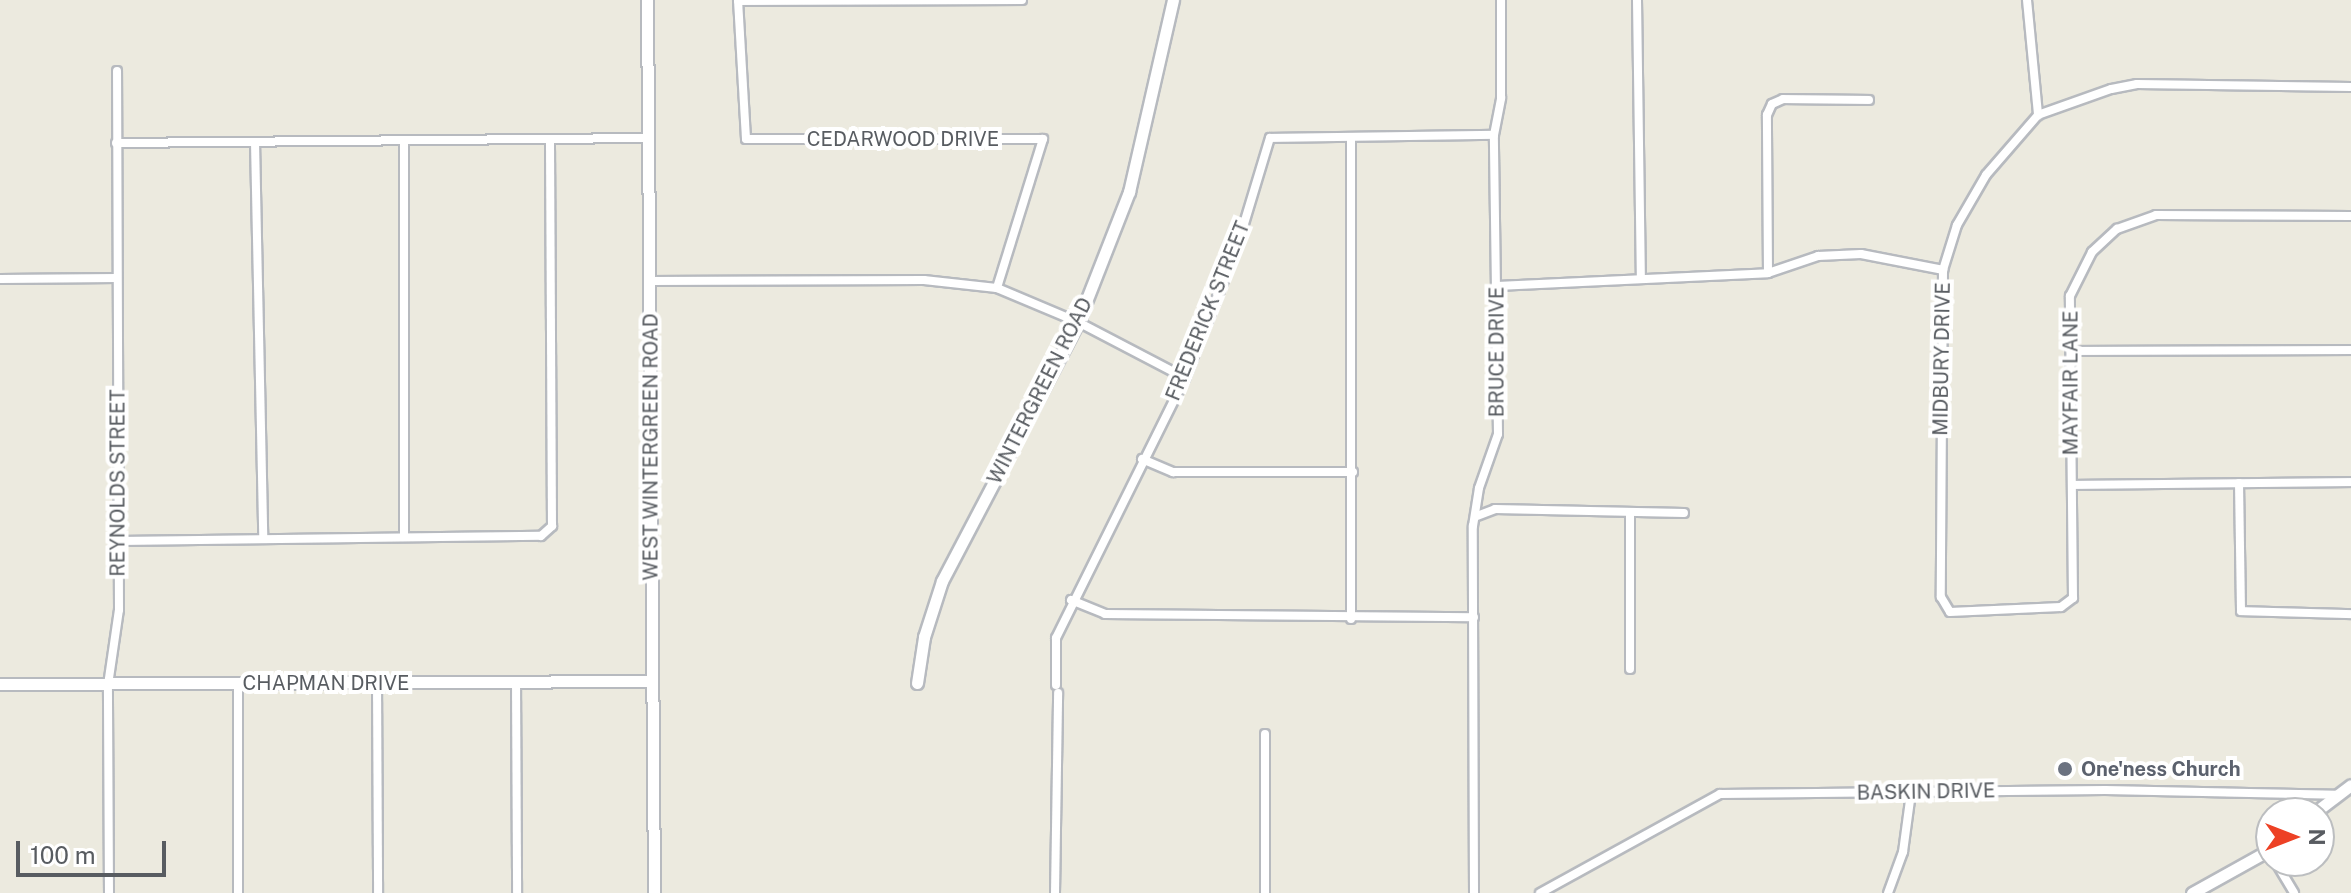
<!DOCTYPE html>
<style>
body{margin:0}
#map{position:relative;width:2351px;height:893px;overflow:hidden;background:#eceadf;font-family:"Public Sans",sans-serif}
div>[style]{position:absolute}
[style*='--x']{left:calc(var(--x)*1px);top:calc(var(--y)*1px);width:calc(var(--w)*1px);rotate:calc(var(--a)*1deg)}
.roads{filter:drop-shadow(2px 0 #b7babf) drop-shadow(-2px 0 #b7babf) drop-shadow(0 2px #b7babf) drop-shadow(0 -2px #b7babf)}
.street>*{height:8px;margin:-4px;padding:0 4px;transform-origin:4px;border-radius:4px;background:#fff}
.secondary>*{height:11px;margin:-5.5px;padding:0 5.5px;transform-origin:5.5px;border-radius:5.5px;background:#fff}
.dots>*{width:22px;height:22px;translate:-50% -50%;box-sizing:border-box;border:4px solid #fff;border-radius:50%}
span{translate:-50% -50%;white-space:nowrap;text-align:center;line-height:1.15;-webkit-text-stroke:8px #fff;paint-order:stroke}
.street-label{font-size:20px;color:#585c61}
.worship-label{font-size:20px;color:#5b616d;font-weight:700}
.left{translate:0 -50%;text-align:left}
.north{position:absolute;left:2255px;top:797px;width:80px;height:80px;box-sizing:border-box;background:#fff;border:2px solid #bcbec0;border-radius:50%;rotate:90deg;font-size:22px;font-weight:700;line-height:32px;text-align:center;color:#585c61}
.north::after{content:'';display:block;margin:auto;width:28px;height:36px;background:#ed4125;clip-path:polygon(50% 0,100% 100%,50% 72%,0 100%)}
.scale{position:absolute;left:16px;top:841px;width:150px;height:36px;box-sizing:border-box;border:4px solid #585c61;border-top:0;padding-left:10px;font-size:24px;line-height:28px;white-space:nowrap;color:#585c61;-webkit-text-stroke:6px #fff;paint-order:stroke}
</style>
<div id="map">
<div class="roads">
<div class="street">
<i style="--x:738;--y:0;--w:139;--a:86.7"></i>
<i style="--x:746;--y:139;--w:297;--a:0"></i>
<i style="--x:1043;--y:139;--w:156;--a:107.2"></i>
<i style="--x:1637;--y:0;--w:276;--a:89.2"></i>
<i style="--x:2027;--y:0;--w:116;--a:84.5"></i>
<i style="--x:738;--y:1;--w:284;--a:-0.2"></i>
<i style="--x:2351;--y:87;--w:214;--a:-179.2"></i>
<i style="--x:2137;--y:84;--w:26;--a:169"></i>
<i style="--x:2111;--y:89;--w:77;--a:160.4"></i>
<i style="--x:2038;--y:115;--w:79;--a:130.9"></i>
<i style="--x:1986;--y:175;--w:58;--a:120.1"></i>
<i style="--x:1957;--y:225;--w:47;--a:107.3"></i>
<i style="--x:1943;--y:270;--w:327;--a:90.4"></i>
<i style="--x:1941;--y:597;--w:17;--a:59"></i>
<i style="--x:1950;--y:612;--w:111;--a:-2.6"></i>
<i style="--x:2061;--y:607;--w:15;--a:-37"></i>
<i style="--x:2073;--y:598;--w:302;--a:-90.6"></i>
<i style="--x:2070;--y:296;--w:49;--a:-63.4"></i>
<i style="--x:2092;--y:252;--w:34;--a:-43"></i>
<i style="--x:2117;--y:229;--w:41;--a:-19.7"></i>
<i style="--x:2156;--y:215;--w:195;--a:0.3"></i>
<i style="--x:404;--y:140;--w:397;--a:90"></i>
<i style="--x:255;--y:142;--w:397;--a:88.8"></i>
<i style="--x:116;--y:143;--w:532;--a:-0.54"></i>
<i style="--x:1768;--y:273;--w:158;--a:-90.4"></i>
<i style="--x:1767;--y:115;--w:12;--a:-66"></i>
<i style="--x:1772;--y:104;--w:12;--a:-24"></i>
<i style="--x:1783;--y:99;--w:86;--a:0.7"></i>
<i style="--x:0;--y:279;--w:117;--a:-0.5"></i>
<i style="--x:649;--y:281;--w:275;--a:-0.2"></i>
<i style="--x:924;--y:280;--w:73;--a:6.3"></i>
<i style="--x:997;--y:288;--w:88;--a:22.8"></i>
<i style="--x:1078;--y:322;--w:121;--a:27.6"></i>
<i style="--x:1497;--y:286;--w:271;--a:-2.7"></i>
<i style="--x:1768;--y:273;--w:53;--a:-18.8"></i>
<i style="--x:1818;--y:256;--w:43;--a:-2.7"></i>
<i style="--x:1861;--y:254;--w:84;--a:11"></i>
<i style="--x:2071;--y:351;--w:280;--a:-0.2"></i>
<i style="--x:1142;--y:459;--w:34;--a:23"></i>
<i style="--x:1173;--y:472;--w:180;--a:0"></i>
<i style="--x:2239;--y:483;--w:128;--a:89.1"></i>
<i style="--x:2241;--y:611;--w:110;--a:1.6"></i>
<i style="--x:2072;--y:485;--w:279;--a:-0.6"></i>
<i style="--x:1630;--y:512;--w:157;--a:90"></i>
<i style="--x:1477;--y:516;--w:19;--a:-21"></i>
<i style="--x:1495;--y:509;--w:189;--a:1.2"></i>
<i style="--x:119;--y:541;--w:422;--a:-0.7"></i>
<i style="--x:541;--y:536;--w:15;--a:-42"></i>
<i style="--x:552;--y:526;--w:387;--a:-90.3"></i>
<i style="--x:1071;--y:600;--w:37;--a:22"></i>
<i style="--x:1105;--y:614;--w:369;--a:0.5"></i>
<i style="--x:1351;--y:619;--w:481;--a:-90"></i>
<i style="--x:516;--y:682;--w:211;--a:89.7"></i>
<i style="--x:377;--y:683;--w:210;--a:89.7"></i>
<i style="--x:238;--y:684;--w:209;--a:90"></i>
<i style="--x:1056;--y:685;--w:47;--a:-90"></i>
<i style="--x:1056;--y:638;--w:290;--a:-63.6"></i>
<i style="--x:1185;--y:378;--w:141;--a:-68.3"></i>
<i style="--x:1237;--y:247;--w:114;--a:-73.2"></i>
<i style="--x:1270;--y:138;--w:224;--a:-0.8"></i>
<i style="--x:1265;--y:734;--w:159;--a:90"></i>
<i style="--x:2275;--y:861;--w:37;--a:59"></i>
<i style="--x:109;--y:893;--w:208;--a:-90.3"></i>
<i style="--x:108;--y:685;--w:76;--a:-81.7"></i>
<i style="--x:119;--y:610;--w:539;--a:-90.21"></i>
<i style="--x:1055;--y:893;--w:200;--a:-89.1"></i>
<i style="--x:1474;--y:893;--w:367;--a:-90.2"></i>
<i style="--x:1473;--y:526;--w:38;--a:-81"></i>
<i style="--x:1479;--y:488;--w:57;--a:-70.6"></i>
<i style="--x:1498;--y:434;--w:299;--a:-90.8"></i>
<i style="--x:1494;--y:135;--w:38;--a:-79"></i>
<i style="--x:1501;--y:98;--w:98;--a:-90"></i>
<i style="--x:1540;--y:893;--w:205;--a:-28.8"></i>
<i style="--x:1720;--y:794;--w:385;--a:-0.6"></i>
<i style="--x:2105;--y:790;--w:231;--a:1.2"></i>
<i style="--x:1888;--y:893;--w:44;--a:-69.9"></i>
<i style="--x:1903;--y:852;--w:60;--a:-82.3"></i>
</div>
<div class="secondary">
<i style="--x:647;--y:0;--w:893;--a:89.55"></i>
<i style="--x:917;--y:683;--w:47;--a:-81.3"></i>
<i style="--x:924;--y:637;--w:59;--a:-72.2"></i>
<i style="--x:942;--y:581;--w:293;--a:-62.3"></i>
<i style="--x:1078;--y:322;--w:140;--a:-68.6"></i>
<i style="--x:1129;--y:192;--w:197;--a:-77.1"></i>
<i style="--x:0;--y:684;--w:652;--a:-0.26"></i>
<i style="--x:2314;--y:813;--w:46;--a:-37.1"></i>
<i style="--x:2192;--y:893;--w:90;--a:-29.1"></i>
</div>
</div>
<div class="dots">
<i style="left:2065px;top:769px;background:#6b7280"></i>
</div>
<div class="street-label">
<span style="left:903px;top:139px">CEDARWOOD DRIVE</span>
<span style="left:1208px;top:311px;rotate:-68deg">FREDERICK STREET</span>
<span style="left:1497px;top:352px;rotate:-90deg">BRUCE DRIVE</span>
<span style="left:1942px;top:359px;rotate:-89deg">MIDBURY DRIVE</span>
<span style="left:2071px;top:383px;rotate:-90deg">MAYFAIR LANE</span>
<span style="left:1040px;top:391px;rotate:-63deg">WINTERGREEN ROAD</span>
<span style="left:651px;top:447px;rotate:-90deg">WEST WINTERGREEN ROAD</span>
<span style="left:118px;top:483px;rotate:-90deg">REYNOLDS STREET</span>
<span style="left:326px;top:683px">CHAPMAN DRIVE</span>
<span style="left:1926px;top:792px;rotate:-1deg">BASKIN DRIVE</span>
</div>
<div class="worship-label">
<span class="left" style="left:2081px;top:769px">One'ness Church</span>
</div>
<div class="north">N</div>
<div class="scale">100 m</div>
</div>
